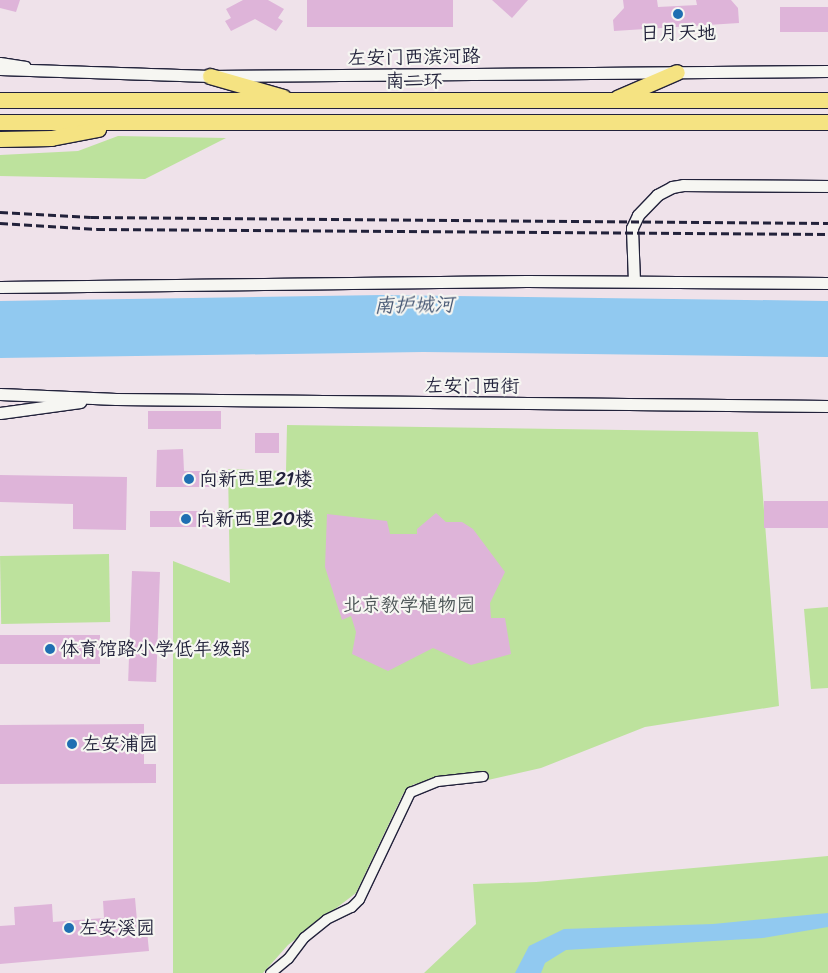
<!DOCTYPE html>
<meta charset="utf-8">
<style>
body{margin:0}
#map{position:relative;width:828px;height:973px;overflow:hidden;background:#efe2ea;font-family:Sriracha,"LXGW WenKai TC",sans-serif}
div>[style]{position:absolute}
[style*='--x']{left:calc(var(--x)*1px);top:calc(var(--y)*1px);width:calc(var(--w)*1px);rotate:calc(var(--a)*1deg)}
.green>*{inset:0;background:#bde29d;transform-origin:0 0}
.water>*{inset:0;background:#91c9f0}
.building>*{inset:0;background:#deb4d9;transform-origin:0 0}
.roads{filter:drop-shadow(1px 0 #22223b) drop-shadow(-1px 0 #22223b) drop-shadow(0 1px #22223b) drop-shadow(0 -1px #22223b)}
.street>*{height:9px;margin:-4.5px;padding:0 4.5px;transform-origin:4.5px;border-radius:4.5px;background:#f6f6f2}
.secondary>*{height:11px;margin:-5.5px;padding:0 5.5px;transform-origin:5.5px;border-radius:5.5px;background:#f6f6f2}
.highway>*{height:15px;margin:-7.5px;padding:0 7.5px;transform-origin:7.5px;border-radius:7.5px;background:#f5e382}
.rail>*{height:3px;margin-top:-1.5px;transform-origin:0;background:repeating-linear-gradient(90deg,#22223b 0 8px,transparent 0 12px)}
.dots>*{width:14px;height:14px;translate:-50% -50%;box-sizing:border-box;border:2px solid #f6f6f2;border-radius:50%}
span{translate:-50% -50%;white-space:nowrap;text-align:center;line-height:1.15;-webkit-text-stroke:4.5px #f6f6f2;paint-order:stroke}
.poi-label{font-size:19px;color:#22223b}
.left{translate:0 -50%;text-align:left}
.street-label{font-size:19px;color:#22223b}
.park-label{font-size:19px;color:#495254}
.water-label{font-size:20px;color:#435471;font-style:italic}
</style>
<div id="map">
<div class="green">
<i style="clip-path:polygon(118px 136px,226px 138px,145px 179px,0 176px,0 155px,78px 151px)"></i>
<i style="clip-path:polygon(287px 425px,758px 432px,779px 706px,645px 727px,541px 768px,488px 780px,414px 784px,403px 794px,356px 893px,288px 945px,263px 973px,173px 973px,173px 561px,230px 583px,228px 469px,286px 471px)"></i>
<i style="left:109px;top:554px;width:68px;height:109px;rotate:89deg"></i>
<i style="clip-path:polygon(828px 607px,828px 688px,811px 689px,804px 609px)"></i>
<i style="clip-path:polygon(828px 856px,828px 973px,424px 973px,476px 924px,473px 884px,536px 882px)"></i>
</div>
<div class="water">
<i style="clip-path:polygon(382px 295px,828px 301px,828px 357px,423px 352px,0 358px,0 301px)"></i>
<i style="clip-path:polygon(828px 913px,828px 927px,763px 938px,566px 950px,545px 963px,541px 973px,515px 973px,529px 946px,564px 929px,713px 924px)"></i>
</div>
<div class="building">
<i style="clip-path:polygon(0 0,20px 0,16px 12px,0 8px)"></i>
<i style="clip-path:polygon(243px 0,268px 0,284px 9px,278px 18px,283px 21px,276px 31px,255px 19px,231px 31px,225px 21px,231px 18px,226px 9px)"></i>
<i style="left:307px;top:0;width:146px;height:27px"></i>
<i style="clip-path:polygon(492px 0,528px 0,512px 18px)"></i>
<i style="clip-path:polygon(623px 0,657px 0,658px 7px,697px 5px,696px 0,731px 0,738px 8px,739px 23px,614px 31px,613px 20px,624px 8px)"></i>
<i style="left:828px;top:7px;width:25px;height:48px;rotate:90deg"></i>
<i style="left:148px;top:411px;width:73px;height:18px"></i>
<i style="left:279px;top:433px;width:20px;height:24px;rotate:90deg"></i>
<i style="clip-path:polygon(183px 449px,184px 471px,222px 471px,222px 487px,156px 487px,157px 450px)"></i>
<i style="clip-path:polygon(0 475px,127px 477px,126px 530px,73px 529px,73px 504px,0 502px)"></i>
<i style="left:828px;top:501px;width:27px;height:64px;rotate:90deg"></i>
<i style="left:221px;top:511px;width:16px;height:71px;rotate:90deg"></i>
<i style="clip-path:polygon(436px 513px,446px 522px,462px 522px,473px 529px,505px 572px,490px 603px,491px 618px,505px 618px,511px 654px,471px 665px,433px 648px,388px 671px,352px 654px,356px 632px,351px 616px,342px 620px,325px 567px,327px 514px,387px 521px,390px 534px,417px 534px,417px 529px)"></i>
<i style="left:132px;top:571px;width:28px;height:110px;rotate:2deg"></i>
<i style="left:0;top:635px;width:100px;height:29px"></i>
<i style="clip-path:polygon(144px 724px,144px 764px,156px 764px,156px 783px,0 784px,0 725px)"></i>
<i style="clip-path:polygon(135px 898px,138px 932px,147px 931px,149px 951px,0 964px,0 926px,15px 925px,14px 907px,52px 904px,53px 922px,104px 918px,103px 901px)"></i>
</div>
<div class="roads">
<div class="street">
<i style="--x:0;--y:62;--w:26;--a:9"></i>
<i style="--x:270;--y:973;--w:23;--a:-40"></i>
<i style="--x:288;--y:958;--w:26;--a:-53"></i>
<i style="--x:304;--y:937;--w:28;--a:-39"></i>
<i style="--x:326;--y:919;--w:28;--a:-26"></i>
<i style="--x:351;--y:907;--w:11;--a:-45"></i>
<i style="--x:359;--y:899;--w:119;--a:-64.5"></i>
<i style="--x:410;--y:792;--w:29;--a:-22"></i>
<i style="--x:437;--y:781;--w:46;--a:-6.2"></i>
</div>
<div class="secondary">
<i style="--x:0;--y:69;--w:210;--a:1.9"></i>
<i style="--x:210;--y:76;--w:618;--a:-0.46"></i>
<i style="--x:634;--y:281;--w:53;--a:-92.2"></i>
<i style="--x:632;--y:228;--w:14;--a:-65"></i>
<i style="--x:638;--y:215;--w:28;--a:-46"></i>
<i style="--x:657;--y:195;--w:17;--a:-28"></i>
<i style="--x:672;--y:187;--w:11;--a:-10"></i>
<i style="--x:683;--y:185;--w:145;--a:0.4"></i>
<i style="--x:0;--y:287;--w:527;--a:-0.65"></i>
<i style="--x:527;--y:281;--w:301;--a:0.4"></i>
<i style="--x:0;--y:394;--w:116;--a:2.5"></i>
<i style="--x:116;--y:399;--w:712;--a:0.56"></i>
<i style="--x:0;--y:413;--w:81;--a:-7.8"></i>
</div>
<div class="highway">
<i style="--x:210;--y:76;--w:76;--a:16"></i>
<i style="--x:617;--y:98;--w:65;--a:-23.4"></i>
<i style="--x:0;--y:100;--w:828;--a:0"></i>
<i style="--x:0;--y:122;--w:828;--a:0"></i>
<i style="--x:0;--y:139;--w:51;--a:-1.1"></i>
<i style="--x:51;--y:138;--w:48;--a:-10.8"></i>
</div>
</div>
<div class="rail">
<i style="--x:0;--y:212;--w:91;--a:3.1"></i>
<i style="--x:91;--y:217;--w:737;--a:0.47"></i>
<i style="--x:0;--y:223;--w:97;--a:3.5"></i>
<i style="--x:97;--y:229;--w:731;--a:0.39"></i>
</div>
<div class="dots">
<i style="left:678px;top:14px;background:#1f6fb2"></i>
<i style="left:189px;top:479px;background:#1f6fb2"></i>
<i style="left:186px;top:519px;background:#1f6fb2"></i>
<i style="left:50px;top:649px;background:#1f6fb2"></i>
<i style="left:72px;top:744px;background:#1f6fb2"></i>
<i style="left:69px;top:928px;background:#1f6fb2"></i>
</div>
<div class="poi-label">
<span style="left:678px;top:33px">日月天地</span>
<span class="left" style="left:199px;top:479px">向新西里21楼</span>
<span class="left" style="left:196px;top:519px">向新西里20楼</span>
<span class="left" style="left:60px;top:649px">体育馆路小学低年级部</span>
<span class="left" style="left:82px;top:744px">左安浦园</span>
<span class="left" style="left:79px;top:928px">左安溪园</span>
</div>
<div class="street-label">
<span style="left:414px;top:57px;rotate:-1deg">左安门西滨河路</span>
<span style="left:414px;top:81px">南二环</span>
<span style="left:472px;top:386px">左安门西街</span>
</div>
<div class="park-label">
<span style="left:409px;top:605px">北京教学植物园</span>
</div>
<div class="water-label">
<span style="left:414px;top:305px;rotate:-1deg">南护城河</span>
</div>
</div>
